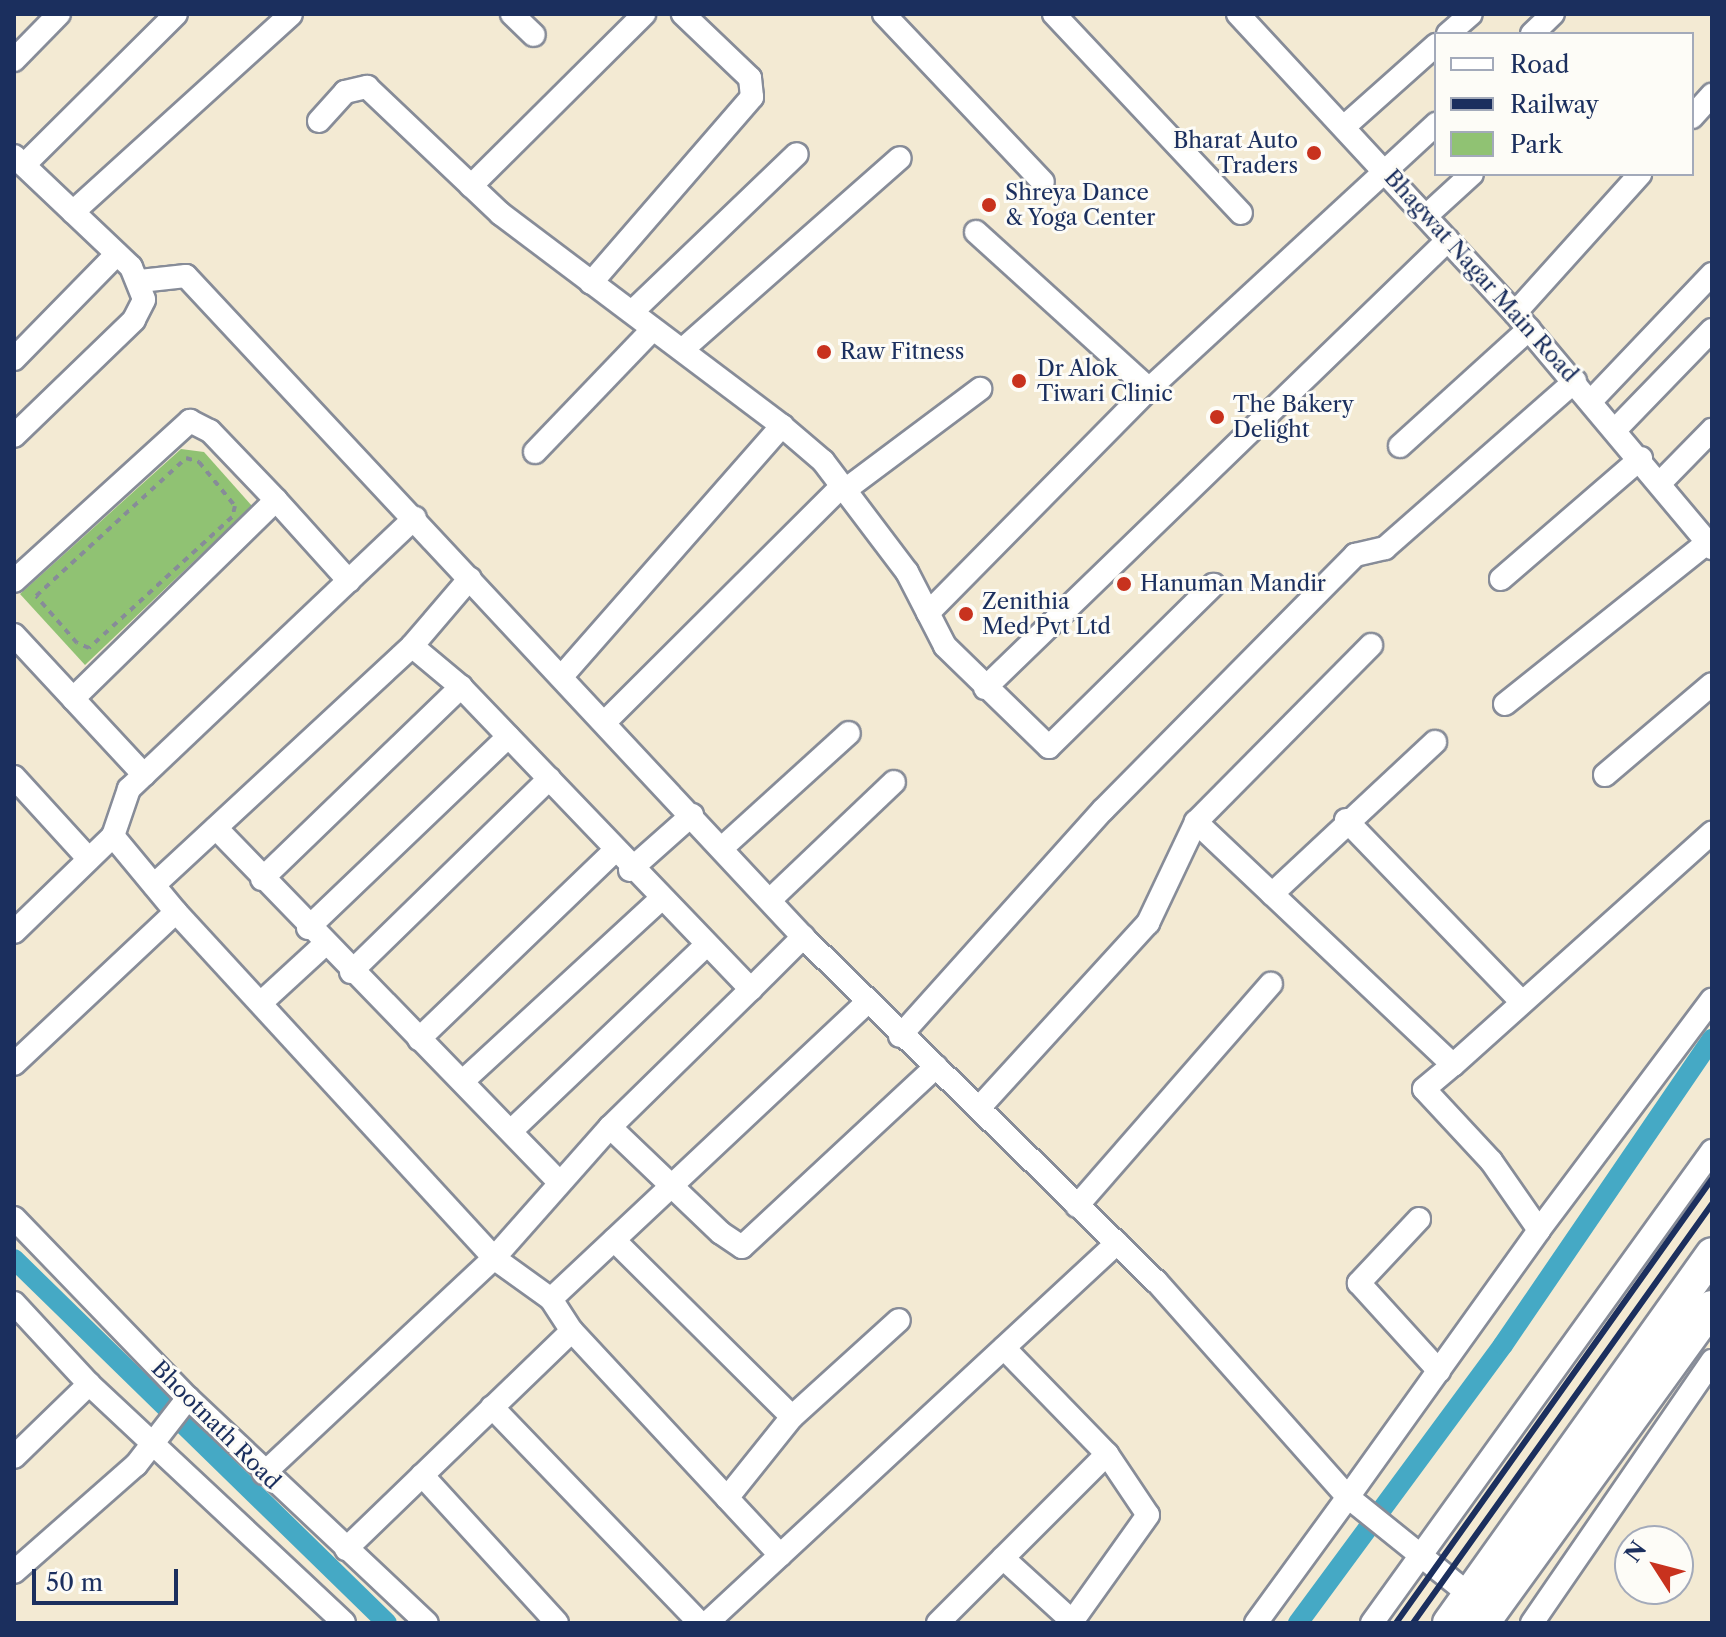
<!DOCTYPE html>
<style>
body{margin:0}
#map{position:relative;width:1726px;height:1637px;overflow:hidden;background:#f3ead3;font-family:"Libre Caslon Text",serif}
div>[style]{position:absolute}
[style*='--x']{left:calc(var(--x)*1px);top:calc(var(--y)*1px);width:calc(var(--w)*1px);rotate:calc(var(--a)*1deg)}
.green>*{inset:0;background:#90c273}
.canal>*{height:20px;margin:-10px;padding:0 10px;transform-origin:10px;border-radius:10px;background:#45a9c5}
.path>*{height:4px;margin-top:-2px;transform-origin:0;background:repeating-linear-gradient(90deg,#878c98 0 6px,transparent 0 12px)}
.roads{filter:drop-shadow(2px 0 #878c98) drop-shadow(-2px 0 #878c98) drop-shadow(0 2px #878c98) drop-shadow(0 -2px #878c98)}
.minor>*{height:22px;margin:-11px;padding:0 11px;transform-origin:11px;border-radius:11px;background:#fff}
.highway>*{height:32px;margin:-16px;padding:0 16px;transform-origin:16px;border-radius:16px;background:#fff}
.rail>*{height:6px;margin:-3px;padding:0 3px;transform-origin:3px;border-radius:3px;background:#1b2f5e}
.dots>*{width:22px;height:22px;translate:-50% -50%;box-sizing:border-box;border:4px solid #fdfcf7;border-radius:50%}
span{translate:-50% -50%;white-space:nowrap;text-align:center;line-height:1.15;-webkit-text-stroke:6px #fdfcf7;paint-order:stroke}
.poi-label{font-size:22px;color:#1b2f5e}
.right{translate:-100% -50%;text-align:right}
.left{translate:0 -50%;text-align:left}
.street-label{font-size:22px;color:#1b2f5e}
.frame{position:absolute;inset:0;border:16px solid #1b2f5e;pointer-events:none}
.legend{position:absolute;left:1434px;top:32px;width:260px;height:144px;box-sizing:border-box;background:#fdfcf7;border:2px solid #a3aaba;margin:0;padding:10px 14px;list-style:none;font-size:24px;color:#1b2f5e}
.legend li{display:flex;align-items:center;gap:16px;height:40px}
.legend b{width:40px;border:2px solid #a3aaba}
.north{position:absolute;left:1614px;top:1525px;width:80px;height:80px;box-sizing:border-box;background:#fdfcf7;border:2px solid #a3aaba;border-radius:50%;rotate:306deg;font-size:22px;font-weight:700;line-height:32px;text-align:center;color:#1b2f5e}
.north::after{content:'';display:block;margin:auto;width:28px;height:36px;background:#c8321e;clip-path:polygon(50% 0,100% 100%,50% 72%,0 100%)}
.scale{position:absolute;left:32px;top:1569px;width:146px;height:36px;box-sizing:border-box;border:4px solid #1b2f5e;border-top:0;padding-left:10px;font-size:24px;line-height:28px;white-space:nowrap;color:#1b2f5e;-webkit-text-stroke:6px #fdfcf7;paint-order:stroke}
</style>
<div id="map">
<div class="green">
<i style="clip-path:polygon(181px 449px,204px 452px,252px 506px,85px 665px,20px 594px)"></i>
</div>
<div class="canal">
<i style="--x:14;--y:1259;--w:521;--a:44.3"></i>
<i style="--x:1298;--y:1623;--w:345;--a:-53.6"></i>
<i style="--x:1503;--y:1345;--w:371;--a:-55.7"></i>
</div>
<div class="path">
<i style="--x:186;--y:458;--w:14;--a:17"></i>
<i style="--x:199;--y:462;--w:57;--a:50.7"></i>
<i style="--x:235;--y:506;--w:11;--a:105"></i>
<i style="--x:232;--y:517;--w:194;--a:137.5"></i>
<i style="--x:89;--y:648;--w:13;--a:-157"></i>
<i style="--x:77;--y:643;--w:62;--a:-131.1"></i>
<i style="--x:36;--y:596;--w:204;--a:-42.6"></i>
</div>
<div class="roads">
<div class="minor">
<i style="--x:512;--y:14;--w:30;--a:44"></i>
<i style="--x:884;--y:14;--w:231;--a:46.6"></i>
<i style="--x:1054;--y:14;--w:273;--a:46.8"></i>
<i style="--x:1238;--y:14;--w:408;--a:47.2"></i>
<i style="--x:1515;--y:313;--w:307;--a:50"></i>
<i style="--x:1448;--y:34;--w:30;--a:-41"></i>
<i style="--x:1532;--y:34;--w:29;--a:-44"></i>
<i style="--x:14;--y:60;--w:64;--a:-45.6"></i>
<i style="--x:1692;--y:117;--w:30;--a:-48"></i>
<i style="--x:319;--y:121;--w:39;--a:-48"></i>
<i style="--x:345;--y:92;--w:23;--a:-13"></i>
<i style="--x:367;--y:87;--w:185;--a:43.5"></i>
<i style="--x:501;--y:214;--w:352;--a:37"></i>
<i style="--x:1345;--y:126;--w:122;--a:-41.7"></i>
<i style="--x:14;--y:156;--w:161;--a:43.5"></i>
<i style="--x:131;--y:267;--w:35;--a:68"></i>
<i style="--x:144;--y:300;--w:22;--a:117"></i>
<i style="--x:134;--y:320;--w:167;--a:136"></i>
<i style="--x:24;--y:165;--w:214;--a:-44.8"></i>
<i style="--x:471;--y:186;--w:244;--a:-44.8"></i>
<i style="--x:73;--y:212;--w:294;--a:-42.2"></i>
<i style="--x:1426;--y:216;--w:62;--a:-42.4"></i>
<i style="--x:976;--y:232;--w:234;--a:42.2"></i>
<i style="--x:140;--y:281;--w:46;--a:-6.2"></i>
<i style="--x:186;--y:276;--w:904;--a:46.97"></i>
<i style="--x:803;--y:937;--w:493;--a:44.3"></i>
<i style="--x:1156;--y:1281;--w:289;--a:48.4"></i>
<i style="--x:1348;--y:1497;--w:328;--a:-54.4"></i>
<i style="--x:1539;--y:1230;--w:84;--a:-124.8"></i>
<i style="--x:1491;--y:1161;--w:98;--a:-132.9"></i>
<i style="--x:1424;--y:1089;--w:38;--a:-40"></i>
<i style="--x:1453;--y:1065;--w:354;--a:-136.6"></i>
<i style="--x:591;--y:283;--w:246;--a:-49.1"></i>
<i style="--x:752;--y:97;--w:19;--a:-96"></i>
<i style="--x:750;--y:78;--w:93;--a:-136.3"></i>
<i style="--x:632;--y:312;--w:228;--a:-43.8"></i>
<i style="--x:1515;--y:313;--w:187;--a:-48"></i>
<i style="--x:682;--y:350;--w:290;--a:-41.4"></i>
<i style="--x:14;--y:359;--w:147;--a:-45.6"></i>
<i style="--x:1592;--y:400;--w:174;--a:-46.4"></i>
<i style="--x:1616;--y:429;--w:138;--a:-45.9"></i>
<i style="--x:1400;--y:446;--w:174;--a:-42.2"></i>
<i style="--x:535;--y:452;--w:170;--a:-46.2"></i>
<i style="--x:1661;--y:482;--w:73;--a:-45.6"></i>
<i style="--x:845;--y:490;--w:169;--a:-36.8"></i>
<i style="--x:276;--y:500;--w:109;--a:48"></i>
<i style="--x:1501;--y:579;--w:185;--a:-40.8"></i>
<i style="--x:14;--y:581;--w:238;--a:-42.3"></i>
<i style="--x:190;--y:421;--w:22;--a:27"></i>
<i style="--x:210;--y:431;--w:95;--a:46.3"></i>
<i style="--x:276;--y:500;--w:284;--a:135.6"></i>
<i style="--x:928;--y:613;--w:315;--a:-45.4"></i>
<i style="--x:1149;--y:389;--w:391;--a:-42.7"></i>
<i style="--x:14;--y:635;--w:191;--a:47.1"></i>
<i style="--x:412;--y:646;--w:89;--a:-49.5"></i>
<i style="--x:563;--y:675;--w:332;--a:-48.7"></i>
<i style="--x:782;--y:426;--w:54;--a:40.5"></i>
<i style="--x:823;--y:461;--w:139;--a:52.9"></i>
<i style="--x:907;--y:572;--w:83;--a:62.8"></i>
<i style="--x:945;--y:646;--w:145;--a:44.2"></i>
<i style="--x:1049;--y:747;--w:231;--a:-44.6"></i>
<i style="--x:985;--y:688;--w:644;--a:-44.06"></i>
<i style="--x:1505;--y:704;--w:260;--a:-38.6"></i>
<i style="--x:606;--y:721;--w:333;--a:-44.9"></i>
<i style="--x:1605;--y:775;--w:140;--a:-40.4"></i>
<i style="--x:14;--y:777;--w:111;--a:47.6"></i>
<i style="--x:1346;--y:820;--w:253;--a:46"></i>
<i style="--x:216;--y:828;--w:494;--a:45.9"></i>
<i style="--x:722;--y:848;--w:171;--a:-42.2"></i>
<i style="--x:630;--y:870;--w:83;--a:-41.6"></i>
<i style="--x:262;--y:879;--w:277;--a:-44"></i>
<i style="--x:154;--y:885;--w:352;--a:-42.8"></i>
<i style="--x:412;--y:646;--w:64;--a:39.9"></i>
<i style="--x:461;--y:687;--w:419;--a:46.2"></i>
<i style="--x:751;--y:989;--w:197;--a:135.6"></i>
<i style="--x:610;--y:1127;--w:153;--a:43.7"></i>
<i style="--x:721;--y:1233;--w:25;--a:34"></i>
<i style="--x:742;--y:1247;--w:265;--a:-42.9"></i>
<i style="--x:1272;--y:894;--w:223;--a:-43"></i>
<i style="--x:770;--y:900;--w:171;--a:-43.6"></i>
<i style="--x:176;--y:912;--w:470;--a:47.4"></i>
<i style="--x:494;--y:1258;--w:315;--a:136.9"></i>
<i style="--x:308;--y:928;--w:277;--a:-43.7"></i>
<i style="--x:14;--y:932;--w:138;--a:-44.1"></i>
<i style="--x:351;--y:972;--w:277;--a:-44.3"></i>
<i style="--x:751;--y:989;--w:74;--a:-45"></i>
<i style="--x:263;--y:1001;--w:83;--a:-42.6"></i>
<i style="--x:900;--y:1036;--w:304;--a:-48.1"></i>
<i style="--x:1103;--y:810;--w:359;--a:-45.3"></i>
<i style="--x:1355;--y:555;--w:31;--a:-13"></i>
<i style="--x:1385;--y:548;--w:253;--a:-41.3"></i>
<i style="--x:419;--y:1039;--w:269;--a:-43.9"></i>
<i style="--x:14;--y:1064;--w:222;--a:-43.2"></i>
<i style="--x:176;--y:912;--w:99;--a:-129.7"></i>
<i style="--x:113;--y:836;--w:50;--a:-71.2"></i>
<i style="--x:129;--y:789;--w:394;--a:-43.5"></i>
<i style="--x:1453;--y:1065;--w:348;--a:-41.9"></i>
<i style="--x:463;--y:1081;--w:266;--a:-42.6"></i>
<i style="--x:979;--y:1108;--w:251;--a:-47.6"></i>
<i style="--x:1148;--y:923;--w:112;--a:-64.6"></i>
<i style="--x:1196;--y:822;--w:249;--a:-45.3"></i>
<i style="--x:610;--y:1127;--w:175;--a:131.5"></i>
<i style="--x:494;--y:1258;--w:70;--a:35.7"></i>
<i style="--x:551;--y:1299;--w:38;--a:57"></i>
<i style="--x:572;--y:1331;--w:306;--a:47.1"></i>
<i style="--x:511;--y:1131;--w:269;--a:-43.6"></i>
<i style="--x:1077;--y:1206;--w:295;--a:-48.9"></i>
<i style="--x:14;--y:1218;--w:250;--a:46"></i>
<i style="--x:188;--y:1398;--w:328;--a:43.3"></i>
<i style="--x:1419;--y:1219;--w:88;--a:133.2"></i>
<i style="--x:1359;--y:1283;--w:119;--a:47.7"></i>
<i style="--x:1539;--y:1230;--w:288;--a:-53.1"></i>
<i style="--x:614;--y:1240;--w:251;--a:44.8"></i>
<i style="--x:551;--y:1299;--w:434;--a:-43.2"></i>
<i style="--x:14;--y:1303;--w:110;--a:47.2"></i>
<i style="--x:89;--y:1384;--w:349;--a:43.1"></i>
<i style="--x:1004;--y:1348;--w:148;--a:45.8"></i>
<i style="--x:1107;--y:1454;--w:73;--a:56.1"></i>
<i style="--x:1148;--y:1515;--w:133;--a:125.5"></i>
<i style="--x:492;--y:1407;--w:300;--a:46.1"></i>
<i style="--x:14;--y:1457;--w:105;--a:-44.2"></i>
<i style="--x:422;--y:1475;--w:200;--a:47.6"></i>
<i style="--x:727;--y:1498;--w:104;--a:-51.3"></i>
<i style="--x:792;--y:1417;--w:144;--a:-42.2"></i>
<i style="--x:346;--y:1549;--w:314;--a:-44"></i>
<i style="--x:1003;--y:1558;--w:93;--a:42.4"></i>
<i style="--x:14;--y:1572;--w:162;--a:-41.3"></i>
<i style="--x:136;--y:1465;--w:85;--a:-52.2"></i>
<i style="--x:707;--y:1623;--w:559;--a:-42.83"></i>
<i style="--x:938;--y:1623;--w:239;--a:-45"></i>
<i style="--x:1256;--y:1623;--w:156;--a:-53.9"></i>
<i style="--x:1348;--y:1497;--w:156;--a:38.8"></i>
<i style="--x:1372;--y:1623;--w:582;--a:-54.23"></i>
<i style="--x:1532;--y:1623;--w:318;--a:-55.5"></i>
</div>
<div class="highway">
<i style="--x:1449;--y:1623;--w:453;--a:-54.5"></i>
<i style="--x:1483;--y:1623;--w:390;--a:-54.1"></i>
</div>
</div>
<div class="rail">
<i style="--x:1396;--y:1623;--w:545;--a:-54.56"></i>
<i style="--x:1413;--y:1623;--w:515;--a:-54.49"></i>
</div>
<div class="dots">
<i style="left:1314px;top:153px;background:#c8321e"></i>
<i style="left:989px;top:205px;background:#c8321e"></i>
<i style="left:824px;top:352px;background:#c8321e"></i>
<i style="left:1019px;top:381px;background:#c8321e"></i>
<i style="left:1217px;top:417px;background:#c8321e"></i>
<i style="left:1124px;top:584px;background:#c8321e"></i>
<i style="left:966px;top:614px;background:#c8321e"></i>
</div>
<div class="poi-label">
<span class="right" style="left:1298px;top:153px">Bharat Auto<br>Traders</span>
<span class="left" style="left:1005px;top:205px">Shreya Dance<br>&amp; Yoga Center</span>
<span class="left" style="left:840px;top:352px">Raw Fitness</span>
<span class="left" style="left:1037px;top:381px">Dr Alok<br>Tiwari Clinic</span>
<span class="left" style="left:1233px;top:417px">The Bakery<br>Delight</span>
<span class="left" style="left:1140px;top:584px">Hanuman Mandir</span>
<span class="left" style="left:982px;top:614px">Zenithia<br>Med Pvt Ltd</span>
</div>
<div class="street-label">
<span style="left:1481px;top:276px;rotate:48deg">Bhagwat Nagar Main Road</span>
<span style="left:216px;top:1425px;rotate:45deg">Bhootnath Road</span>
</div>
<div class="frame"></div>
<ul class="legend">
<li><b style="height:10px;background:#fff"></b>Road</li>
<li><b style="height:10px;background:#1b2f5e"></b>Railway</li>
<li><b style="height:22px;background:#90c273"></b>Park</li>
</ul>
<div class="north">N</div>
<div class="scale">50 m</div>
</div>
